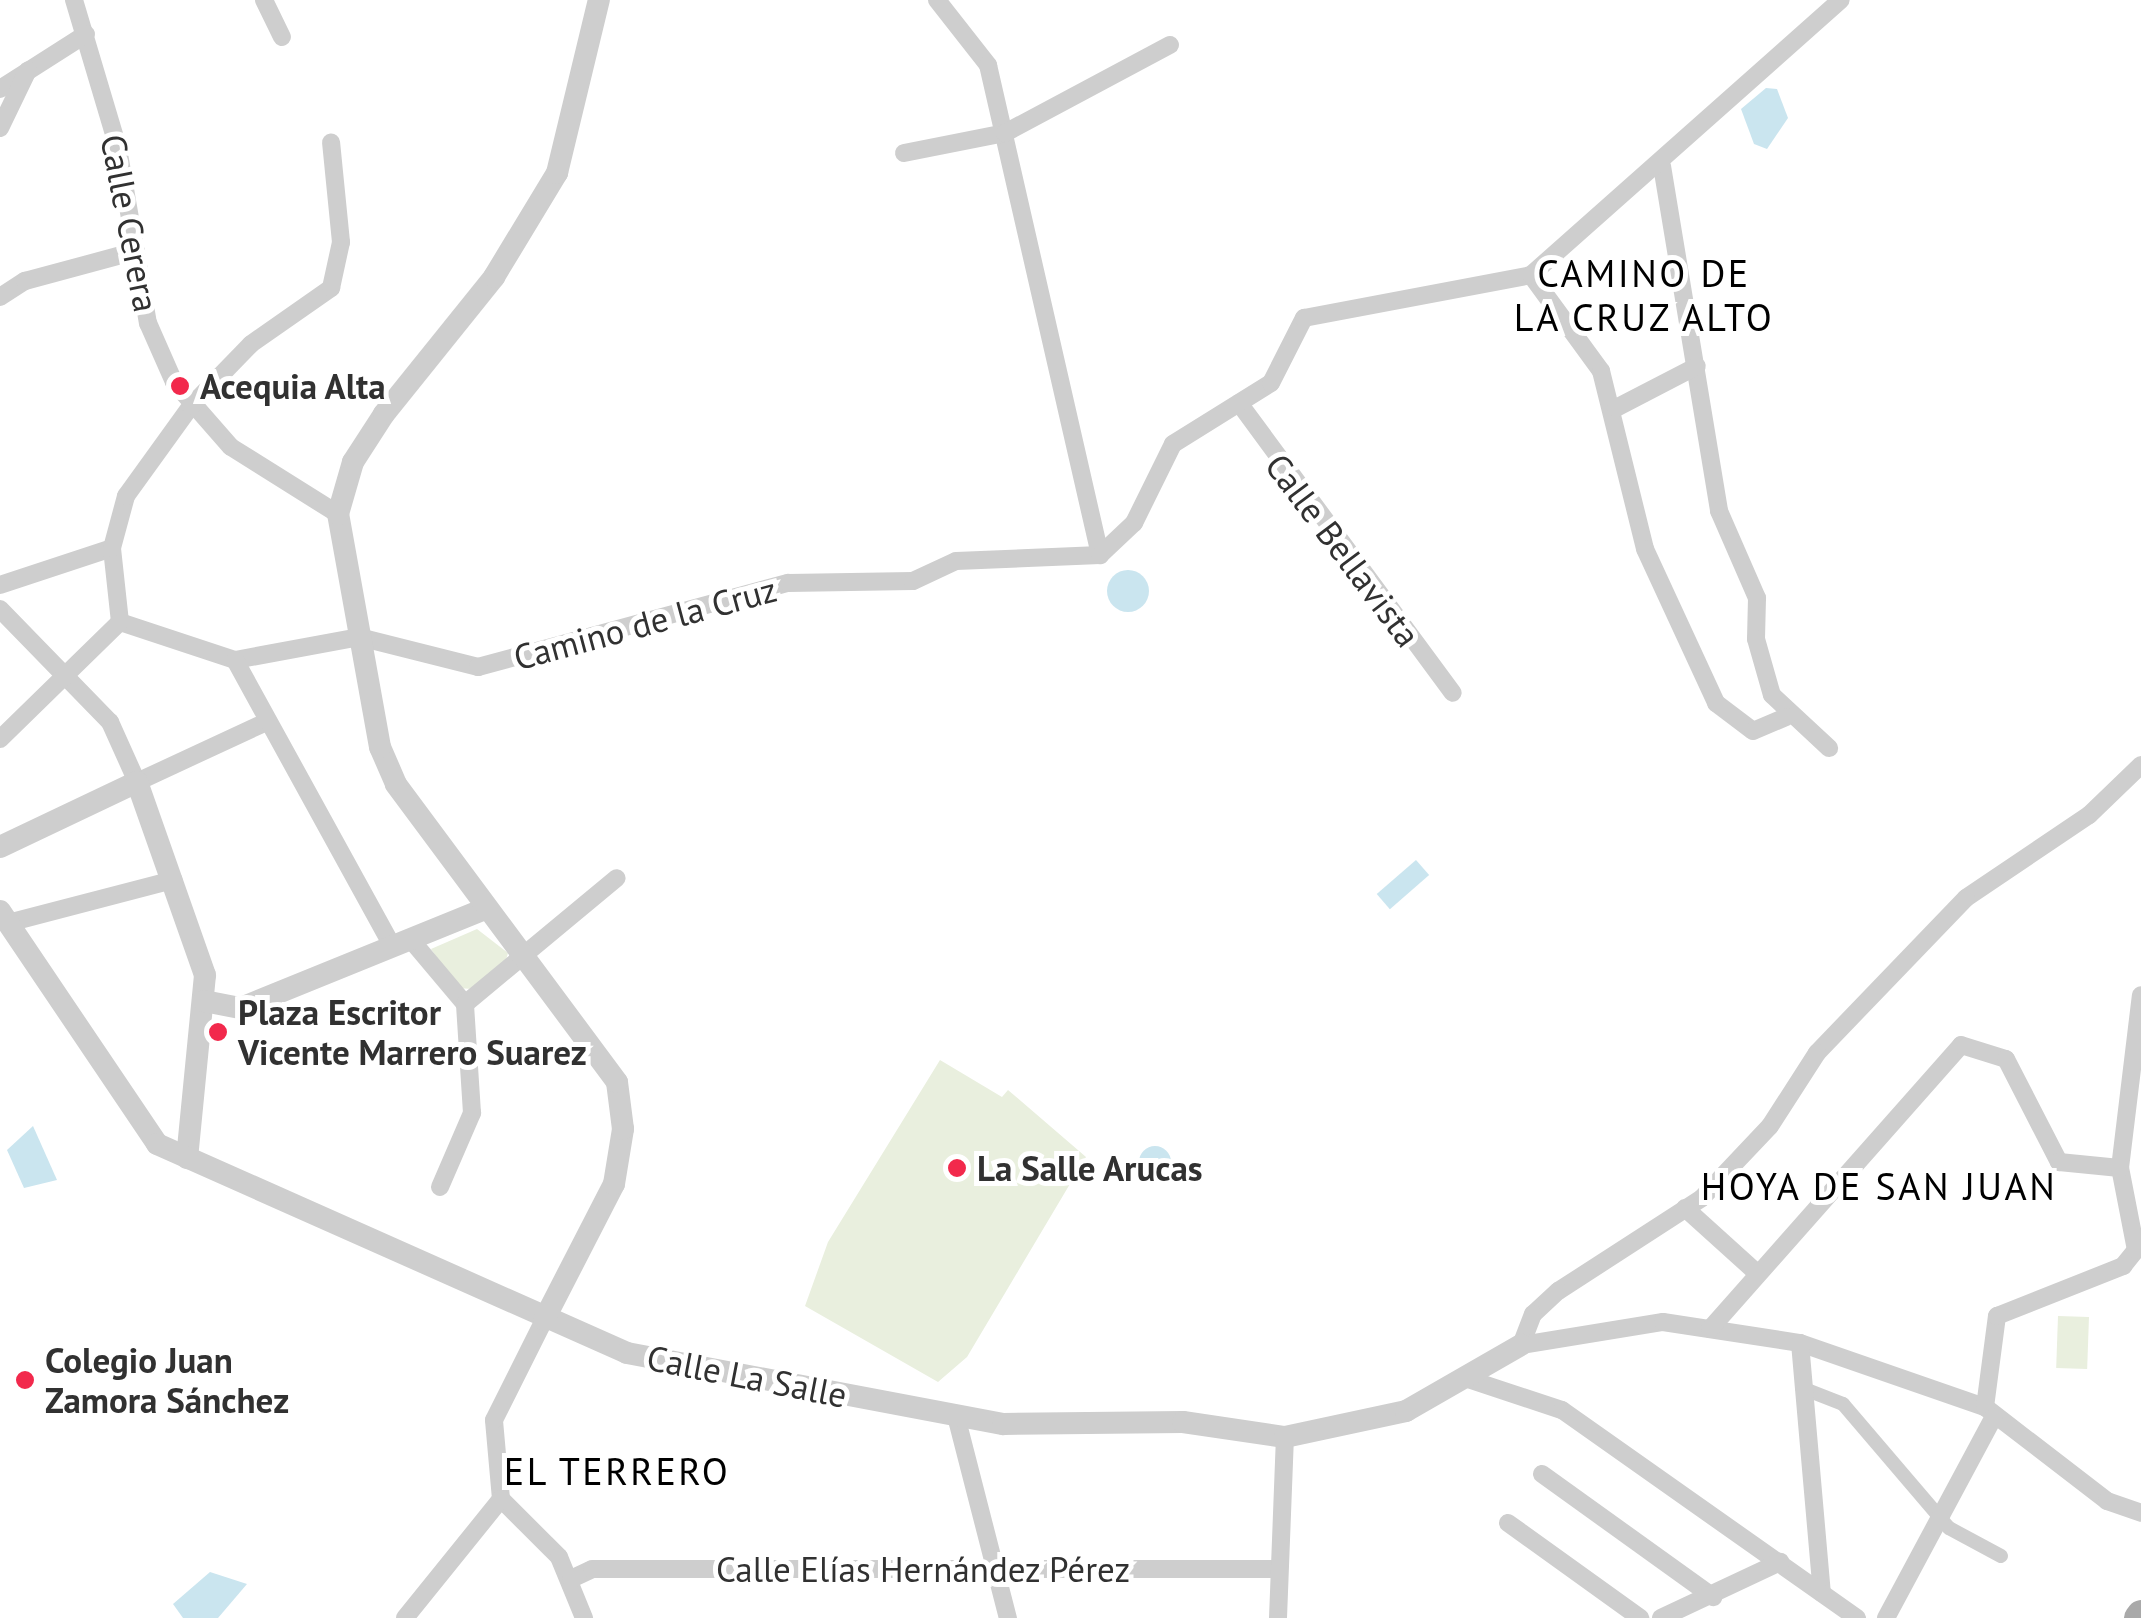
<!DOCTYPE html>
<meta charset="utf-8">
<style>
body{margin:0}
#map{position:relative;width:2141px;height:1618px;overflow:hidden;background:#fff;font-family:"PT Sans",sans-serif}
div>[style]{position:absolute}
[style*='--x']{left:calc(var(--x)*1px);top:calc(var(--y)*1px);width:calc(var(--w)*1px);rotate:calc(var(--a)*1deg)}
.green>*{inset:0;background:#e9efde;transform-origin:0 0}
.water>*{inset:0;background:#cae5ef;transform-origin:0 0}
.round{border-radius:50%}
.pedestrian>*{height:14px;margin:-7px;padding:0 7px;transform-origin:7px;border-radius:7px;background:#cecece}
.minor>*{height:18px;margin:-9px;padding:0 9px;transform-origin:9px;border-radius:9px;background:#cecece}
.tertiary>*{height:22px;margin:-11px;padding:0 11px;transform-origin:11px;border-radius:11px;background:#cecece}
.primary>*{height:28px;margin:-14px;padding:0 14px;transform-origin:14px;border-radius:14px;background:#a9a9a9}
.dots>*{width:28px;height:28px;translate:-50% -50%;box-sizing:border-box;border:5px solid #fff;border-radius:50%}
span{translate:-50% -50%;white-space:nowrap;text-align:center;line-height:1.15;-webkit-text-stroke:10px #fff;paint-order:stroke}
.street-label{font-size:35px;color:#313131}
.poi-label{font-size:35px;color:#313131;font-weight:700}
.left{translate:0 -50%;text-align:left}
.neighbourhood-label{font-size:38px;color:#000;letter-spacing:2.5px}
</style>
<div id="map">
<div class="green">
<i style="clip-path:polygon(477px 929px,508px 953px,505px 963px,472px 989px,458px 988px,431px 949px)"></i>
<i style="clip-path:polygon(940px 1060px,1002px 1097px,1008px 1090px,1086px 1157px,967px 1357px,938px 1382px,805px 1306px,828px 1242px)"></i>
<i style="left:2058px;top:1316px;width:31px;height:52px;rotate:2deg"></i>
</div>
<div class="water">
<i style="clip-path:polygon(1766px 88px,1777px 89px,1788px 118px,1767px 149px,1754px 144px,1741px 109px)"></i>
<i class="round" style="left:1107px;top:570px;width:42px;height:42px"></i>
<i style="left:1416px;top:860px;width:20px;height:52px;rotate:49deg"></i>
<i style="clip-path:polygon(33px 1126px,57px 1180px,24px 1188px,7px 1150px)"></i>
<i class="round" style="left:1139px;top:1146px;width:32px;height:32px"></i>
<i style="clip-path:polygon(210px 1572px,247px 1584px,218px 1618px,183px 1618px,173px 1604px)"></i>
</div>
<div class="pedestrian">
<i style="--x:1802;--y:1388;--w:44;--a:21.3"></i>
<i style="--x:1843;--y:1404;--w:163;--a:49.5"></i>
<i style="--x:1949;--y:1528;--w:59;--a:28.3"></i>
</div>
<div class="minor">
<i style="--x:74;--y:0;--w:154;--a:73.4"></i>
<i style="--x:118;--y:148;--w:178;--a:80.3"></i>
<i style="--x:148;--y:323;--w:64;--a:66.2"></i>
<i style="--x:174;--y:382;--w:86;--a:48.8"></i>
<i style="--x:231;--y:447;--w:126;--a:32.1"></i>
<i style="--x:264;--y:0;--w:41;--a:64.1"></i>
<i style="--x:937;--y:0;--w:83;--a:51.9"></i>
<i style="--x:988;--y:65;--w:503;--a:77.12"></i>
<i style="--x:0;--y:89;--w:102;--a:-32.6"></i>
<i style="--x:0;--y:128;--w:64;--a:-64.2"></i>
<i style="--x:904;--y:153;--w:103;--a:-11.2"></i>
<i style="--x:1005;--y:133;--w:187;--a:-28.1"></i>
<i style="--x:1662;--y:166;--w:350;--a:80.6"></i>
<i style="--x:1719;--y:511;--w:95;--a:66.4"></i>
<i style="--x:1757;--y:598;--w:41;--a:91.4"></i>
<i style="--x:1756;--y:639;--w:58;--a:74.1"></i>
<i style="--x:1772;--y:695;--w:78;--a:42.9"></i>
<i style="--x:1531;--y:275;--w:119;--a:53.9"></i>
<i style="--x:1601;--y:371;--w:183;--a:76.1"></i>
<i style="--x:1645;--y:549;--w:170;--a:65.2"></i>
<i style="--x:1716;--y:703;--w:46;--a:37.1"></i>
<i style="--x:1753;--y:731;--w:36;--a:-23"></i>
<i style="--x:0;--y:297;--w:30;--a:-33"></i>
<i style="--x:25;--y:281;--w:115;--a:-15.1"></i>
<i style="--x:1239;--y:403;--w:360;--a:53.6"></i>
<i style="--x:1616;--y:408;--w:91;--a:-27.4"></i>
<i style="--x:0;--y:585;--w:118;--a:-18.3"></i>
<i style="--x:0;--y:609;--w:158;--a:45.8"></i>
<i style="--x:110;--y:722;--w:66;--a:65.8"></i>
<i style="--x:137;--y:782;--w:142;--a:-24.9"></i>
<i style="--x:120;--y:622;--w:121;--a:18.3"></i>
<i style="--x:235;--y:660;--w:126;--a:-10.5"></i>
<i style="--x:359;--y:637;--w:123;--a:14.1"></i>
<i style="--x:478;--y:667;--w:321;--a:-15.2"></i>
<i style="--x:788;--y:583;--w:125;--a:-0.9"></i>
<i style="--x:913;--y:581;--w:47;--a:-24.9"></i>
<i style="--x:956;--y:561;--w:144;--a:-2.4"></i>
<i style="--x:1100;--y:555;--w:47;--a:-43.3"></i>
<i style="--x:1134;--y:523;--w:88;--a:-63.7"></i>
<i style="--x:1173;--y:444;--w:115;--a:-31.9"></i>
<i style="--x:1271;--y:383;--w:73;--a:-63.1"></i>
<i style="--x:1304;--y:318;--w:231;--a:-10.7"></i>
<i style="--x:1531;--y:275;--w:414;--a:-41.6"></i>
<i style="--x:120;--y:622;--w:74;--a:-96.2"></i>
<i style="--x:112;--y:548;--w:54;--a:-74.9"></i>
<i style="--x:126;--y:496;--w:111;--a:-54.2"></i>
<i style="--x:191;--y:406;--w:86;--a:-45.9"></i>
<i style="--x:251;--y:344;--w:98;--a:-35"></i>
<i style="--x:331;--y:288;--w:47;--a:-77.7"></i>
<i style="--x:341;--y:242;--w:100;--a:-95.7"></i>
<i style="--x:235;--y:660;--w:326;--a:61.2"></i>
<i style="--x:0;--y:739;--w:168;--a:-44.3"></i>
<i style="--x:2141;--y:765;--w:72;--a:136.1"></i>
<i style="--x:2089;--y:815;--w:148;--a:146"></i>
<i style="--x:1966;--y:898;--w:215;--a:133.9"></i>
<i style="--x:1817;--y:1053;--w:87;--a:122.8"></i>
<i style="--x:1770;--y:1126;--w:99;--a:133.4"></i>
<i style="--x:1702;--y:1198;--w:171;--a:147.1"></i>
<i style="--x:1558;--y:1291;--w:34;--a:137"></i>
<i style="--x:1533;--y:1314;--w:33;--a:111"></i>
<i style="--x:1521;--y:1345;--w:144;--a:-9.2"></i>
<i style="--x:1663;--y:1322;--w:139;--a:8.7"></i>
<i style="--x:1800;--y:1343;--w:196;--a:19.1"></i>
<i style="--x:1985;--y:1407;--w:154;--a:37.6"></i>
<i style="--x:2107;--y:1501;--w:36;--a:19"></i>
<i style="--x:8;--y:923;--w:171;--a:-14.6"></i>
<i style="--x:412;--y:941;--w:82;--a:49.9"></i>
<i style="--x:465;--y:1004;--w:197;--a:-39.7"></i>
<i style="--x:440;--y:1187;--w:81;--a:-66.6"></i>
<i style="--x:472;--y:1113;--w:109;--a:-93.7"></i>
<i style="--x:1685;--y:1208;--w:98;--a:42.1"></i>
<i style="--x:1710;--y:1329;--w:379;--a:-48.5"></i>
<i style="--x:1961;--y:1045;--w:47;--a:17.3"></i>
<i style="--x:2006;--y:1059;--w:116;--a:62.8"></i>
<i style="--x:2059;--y:1162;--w:61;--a:5.6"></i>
<i style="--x:1800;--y:1343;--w:251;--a:85"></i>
<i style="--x:1468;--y:1379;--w:99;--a:18.3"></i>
<i style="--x:1562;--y:1410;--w:361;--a:35.2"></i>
<i style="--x:1985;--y:1407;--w:92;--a:-82.5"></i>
<i style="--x:1997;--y:1316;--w:136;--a:-21.6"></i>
<i style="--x:2123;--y:1266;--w:21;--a:-51"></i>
<i style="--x:2136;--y:1250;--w:84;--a:-101"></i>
<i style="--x:2120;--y:1168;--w:174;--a:-83.1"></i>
<i style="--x:956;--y:1416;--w:209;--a:75.6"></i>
<i style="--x:1542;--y:1474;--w:211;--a:35.7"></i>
<i style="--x:501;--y:1499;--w:79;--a:-95.1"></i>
<i style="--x:494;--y:1420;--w:112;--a:-63.4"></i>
<i style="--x:501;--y:1499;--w:82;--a:45"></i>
<i style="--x:559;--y:1557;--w:66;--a:67.7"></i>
<i style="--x:1508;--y:1523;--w:163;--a:35.7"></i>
<i style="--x:571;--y:1579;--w:23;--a:-25"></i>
<i style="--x:592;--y:1569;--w:686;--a:0"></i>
<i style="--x:405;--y:1618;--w:153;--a:-51.1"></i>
<i style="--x:1278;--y:1618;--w:181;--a:-87.8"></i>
<i style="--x:1661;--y:1618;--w:132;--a:-25.2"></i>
<i style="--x:1886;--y:1618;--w:228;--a:-61.8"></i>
</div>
<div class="tertiary">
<i style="--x:0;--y:847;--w:152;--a:-25.4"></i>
<i style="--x:137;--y:782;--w:205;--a:70.6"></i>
<i style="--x:205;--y:975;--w:184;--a:95.6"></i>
<i style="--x:0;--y:911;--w:281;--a:56"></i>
<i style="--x:157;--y:1144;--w:514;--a:23.97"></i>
<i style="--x:627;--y:1353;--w:383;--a:10.7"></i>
<i style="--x:1003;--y:1424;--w:180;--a:-0.6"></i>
<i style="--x:1183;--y:1422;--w:103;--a:8.4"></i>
<i style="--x:1285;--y:1437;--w:124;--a:-12.1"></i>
<i style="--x:1406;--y:1411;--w:133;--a:-29.9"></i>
<i style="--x:204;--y:1001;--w:38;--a:11"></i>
<i style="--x:241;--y:1008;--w:263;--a:-22.1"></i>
<i style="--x:544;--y:1320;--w:153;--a:-62.8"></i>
<i style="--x:614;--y:1184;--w:56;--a:-80.7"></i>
<i style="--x:623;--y:1129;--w:47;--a:-97.3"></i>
<i style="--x:617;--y:1082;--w:371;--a:-126.6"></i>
<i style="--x:396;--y:784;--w:40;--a:-113.4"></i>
<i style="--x:380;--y:747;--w:237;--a:-100.2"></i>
<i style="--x:338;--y:514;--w:54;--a:-73.9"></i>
<i style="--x:353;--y:462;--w:57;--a:-57.1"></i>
<i style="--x:384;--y:414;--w:176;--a:-51.2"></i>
<i style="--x:494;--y:277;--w:122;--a:-58.8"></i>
<i style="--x:557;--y:173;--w:178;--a:-76.4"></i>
</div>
<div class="primary">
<i style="--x:2138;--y:1618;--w:5;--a:-53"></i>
</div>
<div class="dots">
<i style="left:180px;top:386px;background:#f2294c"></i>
<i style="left:218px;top:1032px;background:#f2294c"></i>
<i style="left:957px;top:1168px;background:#f2294c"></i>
<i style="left:25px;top:1380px;background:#f2294c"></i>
</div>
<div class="street-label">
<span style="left:130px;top:223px;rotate:79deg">Calle Cerera</span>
<span style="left:1343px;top:550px;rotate:53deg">Calle Bellavista</span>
<span style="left:645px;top:623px;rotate:-15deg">Camino de la Cruz</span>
<span style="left:747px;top:1376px;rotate:11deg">Calle La Salle</span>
<span style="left:923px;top:1569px">Calle Elías Hernández Pérez</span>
</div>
<div class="poi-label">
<span class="left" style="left:200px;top:386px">Acequia Alta</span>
<span class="left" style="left:238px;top:1032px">Plaza Escritor<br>Vicente Marrero Suarez</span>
<span class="left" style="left:977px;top:1168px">La Salle Arucas</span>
<span class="left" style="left:45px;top:1380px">Colegio Juan<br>Zamora Sánchez</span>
</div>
<div class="neighbourhood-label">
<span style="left:1644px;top:295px">CAMINO DE<br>LA CRUZ ALTO</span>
<span style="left:1879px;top:1186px">HOYA DE SAN JUAN</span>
<span style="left:617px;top:1471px">EL TERRERO</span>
</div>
</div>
